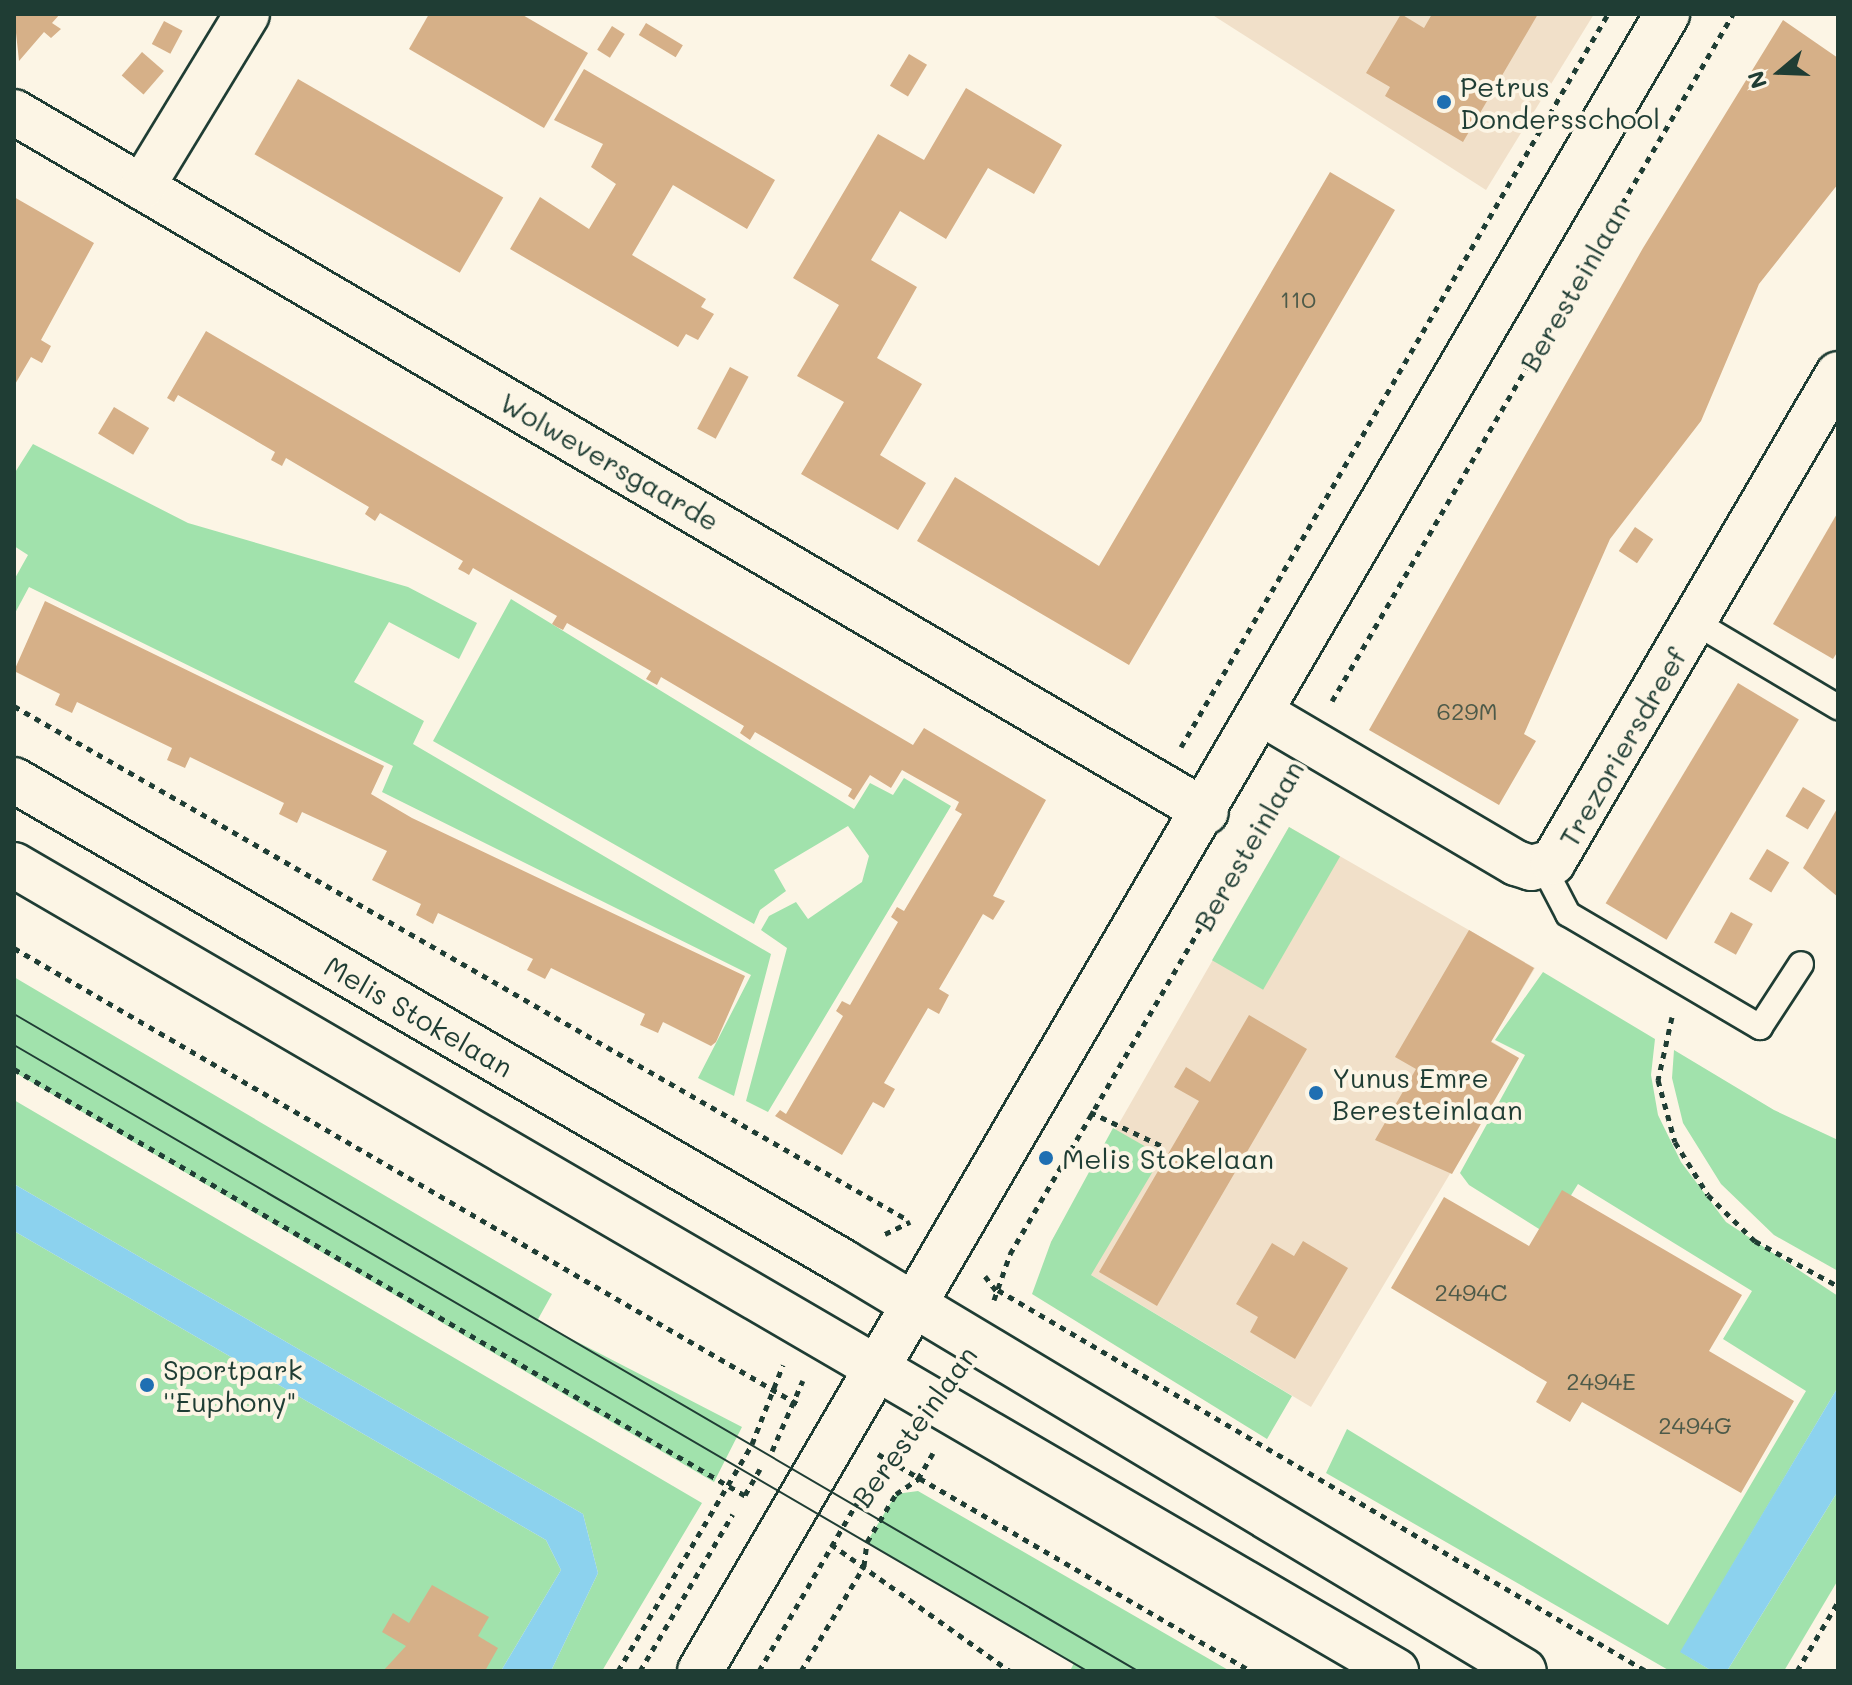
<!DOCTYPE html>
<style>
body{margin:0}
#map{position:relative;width:1852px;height:1685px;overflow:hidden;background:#fcf5e5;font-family:Mali,sans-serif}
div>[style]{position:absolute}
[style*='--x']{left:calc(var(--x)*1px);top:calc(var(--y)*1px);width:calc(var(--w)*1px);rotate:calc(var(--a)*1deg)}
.built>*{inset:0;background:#f1e0c9}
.green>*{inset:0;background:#a1e2ac;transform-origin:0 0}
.water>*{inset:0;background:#8cd2ee}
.building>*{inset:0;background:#d6b088;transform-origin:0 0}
.path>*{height:5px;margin-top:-2.5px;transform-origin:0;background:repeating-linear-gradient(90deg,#1f3d34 0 6px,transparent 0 12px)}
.roads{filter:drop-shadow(2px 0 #1f3d34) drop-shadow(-2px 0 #1f3d34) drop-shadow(0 2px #1f3d34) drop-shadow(0 -2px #1f3d34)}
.lane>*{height:24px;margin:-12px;padding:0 12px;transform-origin:12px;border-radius:12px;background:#fcf5e5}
.street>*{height:44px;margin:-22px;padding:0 22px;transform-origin:22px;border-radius:22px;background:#fcf5e5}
.secondary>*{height:44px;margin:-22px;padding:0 22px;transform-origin:22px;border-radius:22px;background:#fcf5e5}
.tram>*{height:2px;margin:-1px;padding:0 1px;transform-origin:1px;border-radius:1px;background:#1f3d34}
.dots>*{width:22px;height:22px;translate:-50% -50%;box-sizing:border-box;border:4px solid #fcf5e5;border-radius:50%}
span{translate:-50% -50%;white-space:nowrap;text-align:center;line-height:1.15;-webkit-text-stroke:8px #fcf5e5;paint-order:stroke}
.number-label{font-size:24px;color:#4d5a49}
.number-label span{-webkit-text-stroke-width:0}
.poi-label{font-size:28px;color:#1f3d34}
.left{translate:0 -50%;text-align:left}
.street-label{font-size:28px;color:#1f3d34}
.frame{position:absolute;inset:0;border:16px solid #1f3d34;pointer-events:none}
.north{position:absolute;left:1740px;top:32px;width:80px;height:80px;-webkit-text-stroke:6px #fcf5e5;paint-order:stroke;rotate:251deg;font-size:22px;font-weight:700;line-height:32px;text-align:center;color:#1f3d34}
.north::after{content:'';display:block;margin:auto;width:28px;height:36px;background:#1f3d34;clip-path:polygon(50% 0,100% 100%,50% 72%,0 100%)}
</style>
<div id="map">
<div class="built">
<i style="clip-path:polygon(1211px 14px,1594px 14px,1486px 190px)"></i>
<i style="clip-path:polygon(1289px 827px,1535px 968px,1491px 1041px,1519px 1058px,1311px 1407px,1091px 1275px,1051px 1242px)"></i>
</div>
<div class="green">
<i style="clip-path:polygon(33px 444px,188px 523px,408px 587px,477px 623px,459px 659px,389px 622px,354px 682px,424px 721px,413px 744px,771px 954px,734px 1096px,698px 1078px,751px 975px,382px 792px,393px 766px,29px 587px,14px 615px,14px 580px,28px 555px,14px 546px,14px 474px)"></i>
<i style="clip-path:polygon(511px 599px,854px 809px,870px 783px,893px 795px,904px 778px,951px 806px,768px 1112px,746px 1101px,787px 948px,761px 930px,769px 916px,796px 902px,808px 919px,862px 882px,869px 856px,848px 826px,774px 870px,786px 891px,760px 910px,754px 924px,433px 741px)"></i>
<i style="left:1289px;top:827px;width:59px;height:154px;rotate:30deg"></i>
<i style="clip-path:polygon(1543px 972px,1655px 1039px,1651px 1075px,1658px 1115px,1681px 1162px,1726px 1222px,1838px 1296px,1838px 1387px,1681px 1652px,1712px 1671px,1670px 1671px,1326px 1473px,1347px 1429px,1668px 1625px,1806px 1391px,1723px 1339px,1752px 1291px,1578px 1184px,1547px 1234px,1469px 1185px,1460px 1173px,1525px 1055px,1495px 1040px)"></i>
<i style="clip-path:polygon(14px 977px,552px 1294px,537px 1321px,742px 1427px,714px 1482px,14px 1072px)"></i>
<i style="clip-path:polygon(1674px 1050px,1774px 1110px,1838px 1140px,1838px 1271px,1774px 1235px,1721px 1184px,1683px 1123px,1672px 1078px)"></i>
<i style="clip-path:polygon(14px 1100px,702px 1503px,602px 1671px,551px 1671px,598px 1573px,583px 1514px,14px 1184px)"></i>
<i style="clip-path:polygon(1113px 1128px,1162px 1156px,1091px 1275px,1292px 1396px,1267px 1439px,1032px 1294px,1051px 1242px)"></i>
<i style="clip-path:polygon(14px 1231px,546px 1540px,561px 1570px,501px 1671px,14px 1671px)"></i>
<i style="clip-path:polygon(918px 1491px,1230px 1671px,1070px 1671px,1074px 1663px,867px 1542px,896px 1494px)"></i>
<i style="clip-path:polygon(1838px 1491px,1838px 1580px,1784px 1671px,1727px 1671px)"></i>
</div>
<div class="water">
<i style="clip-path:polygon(14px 1184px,583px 1514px,598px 1573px,551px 1671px,501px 1671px,561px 1570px,546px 1540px,14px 1231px)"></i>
<i style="clip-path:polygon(1838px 1387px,1838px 1491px,1727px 1671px,1712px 1671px,1680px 1652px)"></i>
</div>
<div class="building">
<i style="clip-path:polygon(14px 14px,60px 14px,52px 23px,61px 29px,51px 38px,44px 32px,19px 61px)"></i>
<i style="clip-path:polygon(429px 14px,521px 14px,588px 53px,544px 128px,409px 49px)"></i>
<i style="clip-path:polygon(1401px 14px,1424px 28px,1432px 14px,1538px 14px,1463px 142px,1385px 96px,1390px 87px,1366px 73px)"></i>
<i style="clip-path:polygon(1783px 20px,1838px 58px,1838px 184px,1759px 284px,1701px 421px,1610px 539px,1524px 734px,1536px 741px,1499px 805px,1369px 730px,1643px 248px)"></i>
<i style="left:164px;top:21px;width:21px;height:26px;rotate:28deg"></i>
<i style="left:646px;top:23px;width:43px;height:14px;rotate:31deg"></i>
<i style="left:612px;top:26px;width:15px;height:28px;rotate:32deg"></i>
<i style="left:142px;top:52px;width:29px;height:31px;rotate:41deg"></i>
<i style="left:909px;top:54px;width:21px;height:37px;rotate:31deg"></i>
<i style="clip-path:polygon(584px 69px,775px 180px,747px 229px,673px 185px,632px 255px,706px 299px,701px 307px,714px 314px,698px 340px,686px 334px,678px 347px,510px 249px,540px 197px,589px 229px,616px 184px,591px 167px,603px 144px,554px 120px)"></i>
<i style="left:298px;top:79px;width:237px;height:87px;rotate:30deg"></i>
<i style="clip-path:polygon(966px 88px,1062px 145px,1034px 194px,988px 168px,946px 239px,900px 211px,871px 260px,917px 287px,877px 358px,922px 384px,880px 455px,926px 483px,898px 530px,801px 474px,844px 402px,797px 376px,839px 305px,793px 278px,878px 134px,924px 160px)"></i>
<i style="clip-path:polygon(1330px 172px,1395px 210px,1129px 665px,917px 541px,955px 477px,1099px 566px)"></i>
<i style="clip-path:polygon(14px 197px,94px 243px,41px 340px,51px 346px,42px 363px,31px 357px,14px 386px)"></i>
<i style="clip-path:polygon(206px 331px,913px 745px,924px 728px,1046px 800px,993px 896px,1005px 901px,993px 920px,983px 914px,939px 989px,949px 995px,939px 1014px,928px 1008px,884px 1083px,895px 1089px,884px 1108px,873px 1102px,842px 1155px,775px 1116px,780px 1110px,786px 1114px,843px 1016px,836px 1011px,842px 1001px,850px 1005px,898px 922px,891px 917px,897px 907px,904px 911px,962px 814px,955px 810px,959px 802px,902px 770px,891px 788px,870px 775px,854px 800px,848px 796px,852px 789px,755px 732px,750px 740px,740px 733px,744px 726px,661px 677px,657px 685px,646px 679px,651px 671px,567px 623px,563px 630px,557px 627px,552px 624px,557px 616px,473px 568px,469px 575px,464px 572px,458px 569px,463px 561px,380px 513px,375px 521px,365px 514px,369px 507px,286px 458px,282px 466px,271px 460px,275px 452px,178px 395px,174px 402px,167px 398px)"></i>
<i style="left:730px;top:367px;width:21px;height:70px;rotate:28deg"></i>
<i style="left:114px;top:407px;width:41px;height:31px;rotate:31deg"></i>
<i style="clip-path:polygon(1838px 512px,1838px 651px,1833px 659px,1773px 624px)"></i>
<i style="left:1635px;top:527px;width:22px;height:29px;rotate:34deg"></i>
<i style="clip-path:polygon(45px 601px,384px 766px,371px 794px,412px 818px,745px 976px,716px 1042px,711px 1046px,663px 1022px,658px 1033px,640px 1025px,645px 1014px,551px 968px,545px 979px,527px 970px,533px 959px,438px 913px,433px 924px,416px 915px,421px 904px,372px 880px,387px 851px,302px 812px,297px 823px,279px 814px,284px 803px,190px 757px,185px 768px,167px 760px,172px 748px,77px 702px,72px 713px,55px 705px,60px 694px,14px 671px)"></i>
<i style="left:1738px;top:683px;width:71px;height:257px;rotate:31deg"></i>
<i style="left:1803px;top:787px;width:26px;height:34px;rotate:31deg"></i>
<i style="clip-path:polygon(1838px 807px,1838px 897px,1803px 868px)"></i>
<i style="left:1767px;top:849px;width:26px;height:35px;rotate:31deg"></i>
<i style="left:1731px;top:912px;width:25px;height:35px;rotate:29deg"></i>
<i style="clip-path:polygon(1469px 930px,1534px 968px,1491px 1042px,1519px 1058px,1452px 1174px,1375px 1140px,1416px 1069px,1395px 1057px)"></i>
<i style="clip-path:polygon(1249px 1015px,1307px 1049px,1157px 1306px,1099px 1272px,1199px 1101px,1174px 1087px,1186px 1067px,1210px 1082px)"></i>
<i style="clip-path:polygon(1562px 1190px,1742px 1295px,1709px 1351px,1794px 1401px,1741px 1493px,1582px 1402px,1570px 1422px,1536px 1402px,1547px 1382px,1391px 1288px,1444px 1197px,1529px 1246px)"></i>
<i style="clip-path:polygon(1303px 1241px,1348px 1268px,1295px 1359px,1250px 1332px,1258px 1317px,1236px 1304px,1272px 1243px,1294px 1256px)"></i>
<i style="clip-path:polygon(432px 1585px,489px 1617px,478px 1636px,498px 1648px,485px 1671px,383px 1671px,406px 1646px,382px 1632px,393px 1613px,409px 1623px)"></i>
</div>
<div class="path">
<i style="--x:1332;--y:701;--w:795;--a:-59.73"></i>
<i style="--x:14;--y:706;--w:1029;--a:29.9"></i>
<i style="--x:1181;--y:747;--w:848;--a:-59.78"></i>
<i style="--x:14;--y:948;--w:911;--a:30.2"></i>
<i style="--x:1672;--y:1017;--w:65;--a:102.5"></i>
<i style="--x:1658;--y:1080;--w:64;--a:74.7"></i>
<i style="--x:1675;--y:1142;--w:62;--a:58.1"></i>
<i style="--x:1708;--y:1195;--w:66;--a:44.4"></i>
<i style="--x:1755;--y:1241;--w:94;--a:28.5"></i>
<i style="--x:14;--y:1069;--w:847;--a:30.26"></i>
<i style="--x:1090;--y:1112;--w:82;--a:25.3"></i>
<i style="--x:885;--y:1234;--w:28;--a:-26"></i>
<i style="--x:985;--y:1276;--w:21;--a:53"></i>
<i style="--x:998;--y:1290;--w:752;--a:30.45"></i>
<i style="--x:994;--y:1300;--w:49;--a:-70.8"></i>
<i style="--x:1010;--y:1254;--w:550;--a:-59.75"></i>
<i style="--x:772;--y:1451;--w:77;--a:-66.4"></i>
<i style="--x:878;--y:1454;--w:432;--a:30.2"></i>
<i style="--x:745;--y:1495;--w:30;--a:-60"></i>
<i style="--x:831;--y:1544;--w:219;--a:35.4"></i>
<i style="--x:618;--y:1671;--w:264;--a:-59.4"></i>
<i style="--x:752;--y:1444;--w:85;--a:-68.6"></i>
<i style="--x:640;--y:1671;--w:182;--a:-59.4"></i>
<i style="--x:759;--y:1671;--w:191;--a:-59.8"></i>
<i style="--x:855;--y:1506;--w:84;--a:-51.8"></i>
<i style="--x:801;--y:1671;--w:122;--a:-59"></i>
<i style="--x:864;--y:1566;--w:24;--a:-83"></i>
<i style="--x:867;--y:1542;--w:56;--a:-58.9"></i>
<i style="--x:896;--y:1494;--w:27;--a:-34"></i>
<i style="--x:918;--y:1479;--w:30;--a:-60"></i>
<i style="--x:1797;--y:1671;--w:80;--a:-59.3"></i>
</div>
<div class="roads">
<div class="lane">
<i style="--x:1693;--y:621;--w:169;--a:30.7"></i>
<i style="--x:1543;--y:866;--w:54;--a:62.5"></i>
<i style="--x:1568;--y:914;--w:223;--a:30.5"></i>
<i style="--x:1760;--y:1027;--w:75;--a:-56.9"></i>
</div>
<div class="street">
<i style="--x:14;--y:112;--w:1382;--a:30.42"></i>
<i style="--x:142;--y:187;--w:202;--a:-58.7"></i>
<i style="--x:1263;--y:714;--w:294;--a:30.5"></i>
<i style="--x:1516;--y:863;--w:16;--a:18"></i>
<i style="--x:1531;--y:868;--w:23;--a:-15"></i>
<i style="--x:1553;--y:862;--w:565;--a:-59.71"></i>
<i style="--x:700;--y:1671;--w:1919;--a:-59.73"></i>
</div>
<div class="secondary">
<i style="--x:14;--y:780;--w:959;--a:30.17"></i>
<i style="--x:843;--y:1262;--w:794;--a:30.99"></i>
<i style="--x:14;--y:865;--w:1600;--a:30.25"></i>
</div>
</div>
<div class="tram">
<i style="--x:14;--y:1014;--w:1302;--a:30.31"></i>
<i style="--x:14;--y:1045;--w:1242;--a:30.26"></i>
</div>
<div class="dots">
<i style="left:1444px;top:102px;background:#1f6fb2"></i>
<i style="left:1316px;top:1093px;background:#1f6fb2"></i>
<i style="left:1046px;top:1158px;background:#1f6fb2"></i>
<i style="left:147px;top:1385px;background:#1f6fb2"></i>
</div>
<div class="number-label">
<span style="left:1298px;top:299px">110</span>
<span style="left:1467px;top:711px">629M</span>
<span style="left:1471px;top:1292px">2494C</span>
<span style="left:1601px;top:1381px">2494E</span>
<span style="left:1695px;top:1425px">2494G</span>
</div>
<div class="poi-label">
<span class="left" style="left:1460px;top:102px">Petrus<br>Dondersschool</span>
<span class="left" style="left:1332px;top:1093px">Yunus Emre<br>Beresteinlaan</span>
<span class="left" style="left:1062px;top:1158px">Melis Stokelaan</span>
<span class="left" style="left:163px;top:1385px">Sportpark<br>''Euphony"</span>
</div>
<div class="street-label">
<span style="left:1574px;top:286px;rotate:-60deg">Beresteinlaan</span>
<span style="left:610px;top:461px;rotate:30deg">Wolweversgaarde</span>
<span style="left:1622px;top:747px;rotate:-60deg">Trezoriersdreef</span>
<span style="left:1248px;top:845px;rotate:-60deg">Beresteinlaan</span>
<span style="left:419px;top:1016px;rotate:30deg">Melis Stokelaan</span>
<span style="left:914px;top:1426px;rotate:-54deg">Beresteinlaan</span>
</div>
<div class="frame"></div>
<div class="north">N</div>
</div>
